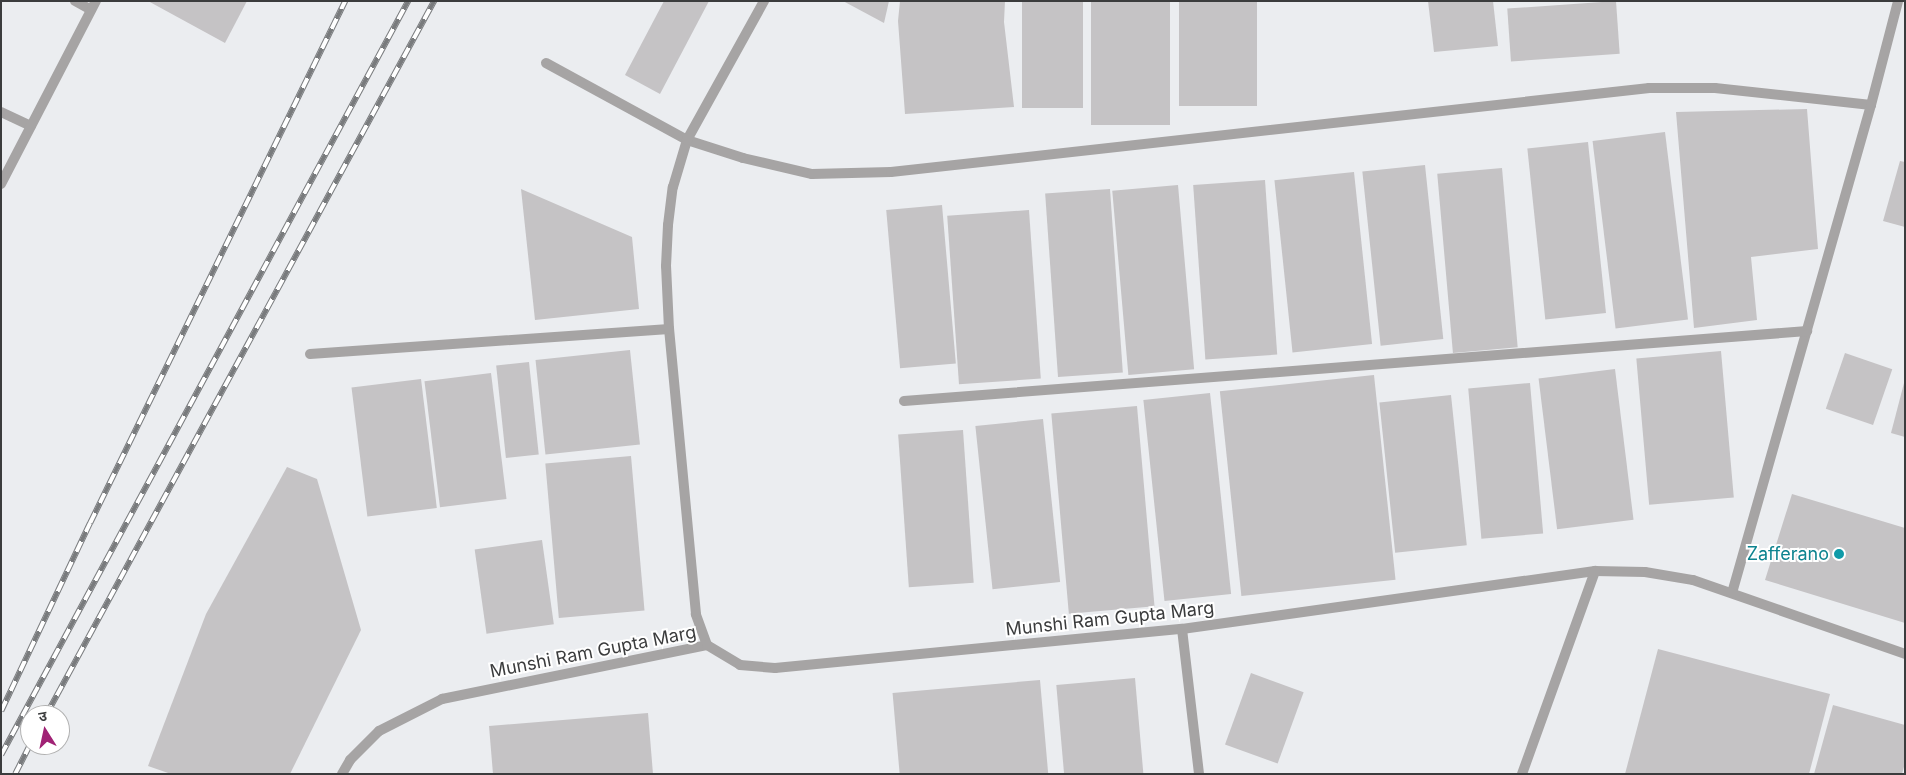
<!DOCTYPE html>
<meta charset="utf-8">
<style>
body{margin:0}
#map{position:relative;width:1906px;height:775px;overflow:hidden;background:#ebedf0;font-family:Inter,"Noto Sans Devanagari",sans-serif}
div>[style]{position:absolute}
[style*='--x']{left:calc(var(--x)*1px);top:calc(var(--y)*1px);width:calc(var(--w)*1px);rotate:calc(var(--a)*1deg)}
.building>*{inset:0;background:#c5c3c5;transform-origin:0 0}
.service>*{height:10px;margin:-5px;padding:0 5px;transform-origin:5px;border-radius:5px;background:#a6a4a4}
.rail>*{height:5.5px;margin-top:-2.75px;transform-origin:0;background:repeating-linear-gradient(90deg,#fff 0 11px,#797b7d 0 22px);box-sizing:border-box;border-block:1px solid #797b7d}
.dots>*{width:14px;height:14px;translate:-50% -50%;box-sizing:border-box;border:2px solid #fff;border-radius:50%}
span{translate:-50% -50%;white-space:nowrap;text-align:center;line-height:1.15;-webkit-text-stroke:4px #fff;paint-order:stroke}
.culture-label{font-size:18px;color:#0d838f}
.right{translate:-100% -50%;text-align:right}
.street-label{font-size:18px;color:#3b3c3d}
.frame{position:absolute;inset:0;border:2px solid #3b3c3d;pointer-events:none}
.north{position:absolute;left:20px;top:705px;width:50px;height:50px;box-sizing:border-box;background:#fff;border:1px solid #b1b1b1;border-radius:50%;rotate:350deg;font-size:14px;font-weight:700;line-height:20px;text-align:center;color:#3b3c3d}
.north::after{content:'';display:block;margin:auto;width:18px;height:22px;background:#a02275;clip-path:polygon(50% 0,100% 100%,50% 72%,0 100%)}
</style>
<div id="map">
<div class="building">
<i style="clip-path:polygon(148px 1px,247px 1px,225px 43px)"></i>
<i style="clip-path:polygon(664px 1px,709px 1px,660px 94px,625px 75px)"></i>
<i style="clip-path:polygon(843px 1px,889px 1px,884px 23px)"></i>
<i style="clip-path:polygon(900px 1px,1005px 1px,1004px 22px,1014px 107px,905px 114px,898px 21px)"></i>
<i style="left:1022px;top:1px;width:61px;height:107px"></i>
<i style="left:1091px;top:1px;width:79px;height:124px"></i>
<i style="left:1179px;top:1px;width:78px;height:105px"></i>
<i style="clip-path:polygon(1428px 1px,1493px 1px,1498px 46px,1434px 52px)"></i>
<i style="left:1616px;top:1px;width:53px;height:109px;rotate:86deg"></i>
<i style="clip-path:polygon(1807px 109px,1818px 249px,1751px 257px,1757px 320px,1694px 328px,1676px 112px)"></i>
<i style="left:1665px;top:132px;width:189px;height:73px;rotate:83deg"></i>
<i style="left:1588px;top:142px;width:172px;height:61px;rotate:84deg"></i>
<i style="clip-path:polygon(1900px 161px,1905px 162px,1905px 227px,1883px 221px)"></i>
<i style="left:1425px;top:165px;width:175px;height:63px;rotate:84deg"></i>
<i style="left:1502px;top:168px;width:180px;height:65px;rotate:85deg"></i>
<i style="left:1354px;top:172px;width:173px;height:80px;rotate:84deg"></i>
<i style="left:1265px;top:180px;width:175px;height:72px;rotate:86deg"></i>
<i style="left:1178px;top:185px;width:185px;height:66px;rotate:85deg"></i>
<i style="clip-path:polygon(521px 189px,632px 237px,639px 309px,535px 320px)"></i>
<i style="left:1110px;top:189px;width:184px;height:65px;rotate:86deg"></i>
<i style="left:942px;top:205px;width:159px;height:56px;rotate:85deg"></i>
<i style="left:1029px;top:210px;width:169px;height:82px;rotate:86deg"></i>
<i style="left:630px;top:350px;width:95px;height:95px;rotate:84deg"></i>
<i style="left:1721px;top:351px;width:147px;height:85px;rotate:85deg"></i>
<i style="left:1845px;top:353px;width:50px;height:59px;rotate:19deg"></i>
<i style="left:529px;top:362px;width:93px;height:33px;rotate:84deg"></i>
<i style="left:1615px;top:369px;width:152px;height:77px;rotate:83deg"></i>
<i style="left:491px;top:373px;width:127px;height:67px;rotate:83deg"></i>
<i style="left:1374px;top:375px;width:206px;height:155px;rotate:84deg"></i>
<i style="left:421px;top:379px;width:130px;height:70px;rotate:83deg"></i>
<i style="left:1530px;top:383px;width:151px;height:62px;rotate:85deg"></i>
<i style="clip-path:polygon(1904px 383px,1905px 383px,1905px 437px,1891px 433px)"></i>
<i style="left:1210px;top:393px;width:202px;height:67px;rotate:84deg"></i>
<i style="left:1451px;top:395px;width:151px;height:72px;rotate:84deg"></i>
<i style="left:1137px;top:406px;width:201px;height:86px;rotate:85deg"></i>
<i style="left:1043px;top:419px;width:164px;height:68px;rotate:84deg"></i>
<i style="left:963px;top:430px;width:153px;height:65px;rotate:86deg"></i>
<i style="left:631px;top:456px;width:155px;height:86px;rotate:85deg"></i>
<i style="clip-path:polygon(287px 467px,317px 479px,361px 630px,290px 774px,171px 774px,148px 766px,206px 614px)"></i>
<i style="clip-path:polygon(1792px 494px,1905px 528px,1905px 623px,1765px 580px)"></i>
<i style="left:542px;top:540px;width:85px;height:68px;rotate:82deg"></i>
<i style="clip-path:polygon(1658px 649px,1830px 694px,1809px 774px,1625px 774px)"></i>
<i style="left:1251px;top:673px;width:56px;height:76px;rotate:20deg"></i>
<i style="left:1135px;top:678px;width:96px;height:79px;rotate:85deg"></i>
<i style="left:1040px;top:680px;width:94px;height:148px;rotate:85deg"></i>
<i style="clip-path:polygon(1833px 705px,1905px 725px,1905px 763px,1902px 774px,1814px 774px)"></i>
<i style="clip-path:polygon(648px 713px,653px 774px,493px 774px,489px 726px)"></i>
</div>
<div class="service">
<i style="--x:75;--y:1;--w:18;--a:29"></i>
<i style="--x:546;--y:63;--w:161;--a:28.6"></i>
<i style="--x:687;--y:140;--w:59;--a:17.8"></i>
<i style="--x:743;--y:158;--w:71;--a:13.1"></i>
<i style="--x:812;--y:174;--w:79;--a:-1.5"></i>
<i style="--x:891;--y:172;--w:763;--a:-6.32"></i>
<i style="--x:1649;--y:88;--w:66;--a:0"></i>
<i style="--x:1715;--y:88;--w:157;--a:6.2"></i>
<i style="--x:1871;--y:105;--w:507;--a:105.9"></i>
<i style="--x:1871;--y:105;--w:107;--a:-75.4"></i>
<i style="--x:1;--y:112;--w:33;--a:25"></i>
<i style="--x:1;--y:184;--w:206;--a:-62.6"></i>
<i style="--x:310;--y:354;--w:360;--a:-4"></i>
<i style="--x:904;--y:401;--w:906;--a:-4.43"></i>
<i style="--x:1182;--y:629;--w:146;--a:83.3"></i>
<i style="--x:707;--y:645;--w:33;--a:-110"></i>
<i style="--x:696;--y:614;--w:286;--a:-95.4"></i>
<i style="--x:669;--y:329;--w:63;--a:-92.7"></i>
<i style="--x:666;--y:266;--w:41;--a:-87.2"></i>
<i style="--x:668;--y:225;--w:38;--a:-83"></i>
<i style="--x:673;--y:187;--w:49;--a:-73.4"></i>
<i style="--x:687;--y:140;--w:159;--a:-61"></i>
<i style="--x:342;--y:774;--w:16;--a:-60"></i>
<i style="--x:350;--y:760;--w:41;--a:-45"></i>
<i style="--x:379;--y:731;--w:71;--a:-26.9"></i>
<i style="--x:442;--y:699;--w:270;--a:-11.5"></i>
<i style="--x:707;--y:645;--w:39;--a:31"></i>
<i style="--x:740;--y:665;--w:35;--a:5"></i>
<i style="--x:775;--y:668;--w:409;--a:-5.5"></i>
<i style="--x:1182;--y:629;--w:417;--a:-8"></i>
<i style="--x:1595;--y:571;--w:50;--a:1.1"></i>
<i style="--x:1645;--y:572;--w:49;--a:9.5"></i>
<i style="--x:1693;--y:580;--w:225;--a:19.2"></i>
<i style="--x:1522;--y:774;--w:216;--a:-70.2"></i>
</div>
<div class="rail">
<i style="--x:1;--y:711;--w:208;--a:-64.7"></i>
<i style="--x:90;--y:523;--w:581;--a:-63.96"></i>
<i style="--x:46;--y:715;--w:813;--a:-61.48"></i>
<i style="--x:1;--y:755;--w:857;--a:-61.64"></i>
<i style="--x:15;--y:774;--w:33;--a:-63"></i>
</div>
<div class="dots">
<i style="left:1839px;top:554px;background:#0f9aa8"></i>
</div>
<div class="culture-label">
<span class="right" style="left:1829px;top:554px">Zafferano</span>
</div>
<div class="street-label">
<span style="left:1110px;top:619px;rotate:-6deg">Munshi Ram Gupta Marg</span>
<span style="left:593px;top:652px;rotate:-11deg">Munshi Ram Gupta Marg</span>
</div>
<div class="frame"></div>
<div class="north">उ</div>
</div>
